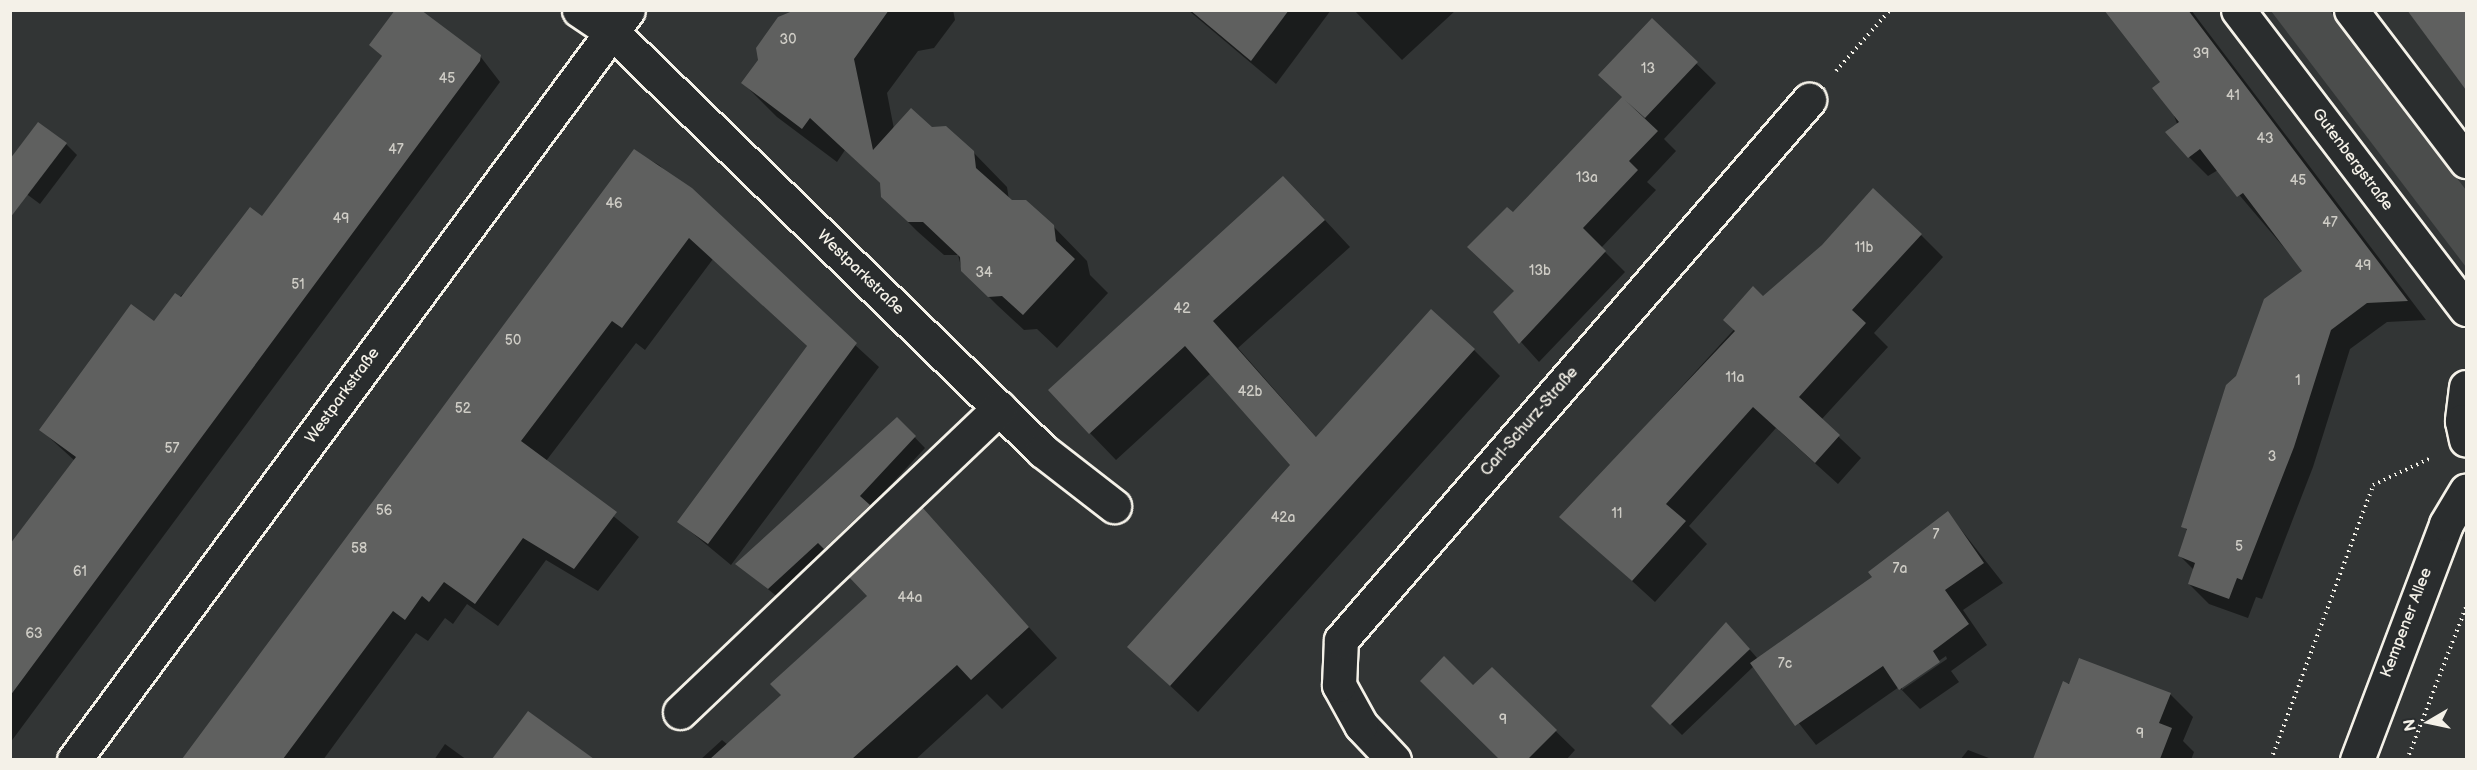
<!DOCTYPE html>
<meta charset="utf-8">
<style>
body{margin:0}
#map{position:relative;width:2477px;height:770px;overflow:hidden;background:#323535;font-family:"Balsamiq Sans",sans-serif}
div>[style]{position:absolute}
[style*='--x']{left:calc(var(--x)*1px);top:calc(var(--y)*1px);width:calc(var(--w)*1px);rotate:calc(var(--a)*1deg)}
.green>*{inset:0;background:#4b4d4c}
.shadow>*{inset:0;background:#0007}
.building>*{inset:0;background:#5f605f}
.path>*{height:4px;margin-top:-2px;transform-origin:0;background:repeating-linear-gradient(90deg,#f4f1e8 0 1.5px,transparent 0 6px)}
.roads{filter:drop-shadow(2px 0 #f4f1e8) drop-shadow(-2px 0 #f4f1e8) drop-shadow(0 2px #f4f1e8) drop-shadow(0 -2px #f4f1e8)}
.minor>*{height:33px;margin:-16.5px;padding:0 16.5px;transform-origin:16.5px;border-radius:16.5px;background:#2a2d2e}
span{translate:-50% -50%;white-space:nowrap;text-align:center;line-height:1.15;-webkit-text-stroke:5px #2a2d2e;paint-order:stroke}
.number-label{font-size:14px;color:#cfcdc6}
.number-label span{-webkit-text-stroke-width:0}
.street-label{font-size:16px;color:#f4f1e8}
.frame{position:absolute;inset:0;border:12px solid #f4f1e8;pointer-events:none}
.north{position:absolute;left:2399px;top:692px;width:60px;height:60px;-webkit-text-stroke:4px #2a2d2e;paint-order:stroke;rotate:261deg;font-size:16px;font-weight:700;line-height:24px;text-align:center;color:#f4f1e8}
.north::after{content:'';display:block;margin:auto;width:21px;height:27px;background:#f4f1e8;clip-path:polygon(50% 0,100% 100%,50% 72%,0 100%)}
</style>
<div id="map">
<div class="green">
<i style="clip-path:polygon(2271px 11px,2330px 11px,2466px 190px,2466px 267px)"></i>
</div>
<div class="shadow">
<i style="clip-path:polygon(797px 10px,953px 10px,955px 20px,934px 48px,918px 51px,887px 93px,894px 129px,931px 128px,973px 152px,1007px 187px,1009px 200px,1053px 226px,1087px 261px,1090px 275px,1108px 293px,1057px 348px,1037px 329px,1024px 330px,997px 305px,962px 270px,958px 255px,944px 255px,917px 231px,882px 196px,882px 185px,845px 150px,837px 162px,777px 117px,743px 83px)"></i>
<i style="clip-path:polygon(1188px 10px,1331px 10px,1276px 84px)"></i>
<i style="clip-path:polygon(1354px 10px,1456px 10px,1402px 60px)"></i>
<i style="clip-path:polygon(2106px 10px,2191px 10px,2426px 320px,2387px 322px,2350px 349px,2313px 467px,2262px 599px,2256px 597px,2248px 618px,2209px 604px,2189px 584px,2194px 570px,2180px 556px,2188px 531px,2183px 526px,2238px 377px,2304px 271px,2218px 170px,2208px 176px,2189px 157px,2162px 82px)"></i>
<i style="clip-path:polygon(2409px 10px,2466px 10px,2466px 86px)"></i>
<i style="clip-path:polygon(1652px 20px,1716px 83px,1664px 139px,1676px 151px,1647px 182px,1656px 190px,1601px 248px,1625px 272px,1539px 362px,1495px 313px,1515px 291px,1513px 214px,1623px 97px)"></i>
<i style="clip-path:polygon(370px 45px,480px 56px,500px 82px,10px 743px,10px 548px,75px 461px,41px 430px,262px 218px,383px 57px)"></i>
<i style="clip-path:polygon(66px 144px,77px 155px,40px 204px,13px 184px)"></i>
<i style="clip-path:polygon(634px 151px,659px 165px,879px 367px,731px 565px,679px 522px,808px 347px,713px 259px,645px 350px,636px 343px,546px 461px,639px 537px,598px 591px,546px 560px,498px 626px,467px 604px,453px 624px,445px 618px,428px 641px,416px 633px,323px 760px,187px 760px)"></i>
<i style="clip-path:polygon(1310px 204px,1350px 247px,1238px 348px,1317px 438px,1474px 350px,1500px 376px,1198px 712px,1129px 647px,1292px 465px,1211px 373px,1116px 460px,1090px 433px)"></i>
<i style="clip-path:polygon(1921px 235px,1943px 257px,1874px 333px,1888px 347px,1821px 420px,1861px 458px,1838px 484px,1776px 428px,1689px 526px,1707px 544px,1655px 602px,1562px 517px,1763px 298px)"></i>
<i style="clip-path:polygon(897px 419px,925px 448px,870px 507px,879px 517px,780px 599px,737px 564px)"></i>
<i style="clip-path:polygon(922px 510px,1057px 658px,1002px 709px,987px 694px,915px 760px,700px 760px,722px 740px,728px 745px,783px 695px,869px 596px)"></i>
<i style="clip-path:polygon(evenodd,1948px 513px,2003px 583px,1963px 610px,1987px 645px,1951px 671px,1959px 682px,1920px 709px,1899px 687px,1816px 745px,1754px 666px,1682px 735px,1653px 706px,1737px 635px,1758px 659px,1874px 577px,1948px 513px,1946px 656px,1947px 659px,1902px 690px,1902px 686px,1946px 656px)"></i>
<i style="clip-path:polygon(1492px 669px,1575px 750px,1566px 760px,1501px 760px,1422px 681px,1473px 687px)"></i>
<i style="clip-path:polygon(2064px 683px,2170px 694px,2193px 717px,2183px 741px,2194px 752px,2191px 760px,2035px 760px)"></i>
<i style="clip-path:polygon(507px 742px,585px 755px,590px 760px,524px 760px)"></i>
<i style="clip-path:polygon(445px 744px,467px 760px,434px 760px)"></i>
<i style="clip-path:polygon(1968px 750px,1994px 760px,1960px 760px)"></i>
</div>
<div class="building">
<i style="clip-path:polygon(395px 10px,421px 10px,481px 55px,480px 61px,10px 696px,10px 544px,76px 457px,39px 430px,131px 304px,154px 321px,175px 293px,181px 297px,250px 207px,262px 216px,382px 56px,369px 45px)"></i>
<i style="clip-path:polygon(795px 10px,889px 10px,854px 59px,873px 150px,911px 108px,932px 127px,946px 126px,974px 151px,976px 168px,1012px 200px,1026px 200px,1054px 225px,1056px 241px,1075px 259px,1023px 315px,1002px 296px,988px 297px,961px 271px,960px 257px,923px 222px,908px 222px,881px 197px,880px 183px,810px 118px,802px 129px,741px 83px,758px 60px,756px 48px,778px 17px)"></i>
<i style="clip-path:polygon(1190px 10px,1289px 10px,1251px 61px)"></i>
<i style="clip-path:polygon(2104px 10px,2188px 10px,2408px 301px,2367px 303px,2331px 330px,2294px 447px,2242px 580px,2237px 578px,2229px 599px,2188px 584px,2195px 563px,2178px 556px,2187px 529px,2181px 527px,2226px 385px,2236px 376px,2264px 299px,2302px 271px,2243px 193px,2237px 197px,2200px 149px,2188px 158px,2165px 132px,2179px 122px,2152px 88px,2160px 82px)"></i>
<i style="clip-path:polygon(2407px 10px,2466px 10px,2466px 90px)"></i>
<i style="clip-path:polygon(1652px 18px,1698px 62px,1645px 118px,1625px 100px,1658px 131px,1629px 161px,1638px 170px,1583px 228px,1606px 251px,1519px 344px,1493px 312px,1514px 291px,1467px 247px,1507px 207px,1513px 212px,1622px 97px,1598px 75px)"></i>
<i style="clip-path:polygon(38px 122px,67px 143px,10px 218px,10px 159px)"></i>
<i style="clip-path:polygon(634px 149px,692px 188px,857px 343px,708px 544px,677px 522px,807px 346px,689px 238px,622px 328px,612px 321px,521px 441px,617px 512px,574px 569px,523px 538px,475px 604px,444px 582px,429px 602px,422px 596px,405px 620px,393px 611px,283px 759px,182px 759px)"></i>
<i style="clip-path:polygon(1283px 176px,1325px 220px,1213px 321px,1316px 437px,1431px 309px,1475px 349px,1170px 686px,1127px 647px,1290px 465px,1185px 346px,1089px 434px,1048px 390px)"></i>
<i style="clip-path:polygon(1873px 188px,1922px 234px,1852px 310px,1866px 323px,1799px 397px,1840px 435px,1815px 463px,1753px 407px,1666px 504px,1686px 521px,1632px 581px,1559px 517px,1735px 331px,1723px 320px,1753px 286px,1763px 296px,1822px 245px)"></i>
<i style="clip-path:polygon(897px 417px,916px 436px,860px 496px,870px 505px,824px 549px,818px 543px,768px 589px,735px 564px)"></i>
<i style="clip-path:polygon(922px 507px,1029px 627px,971px 680px,957px 665px,852px 759px,710px 759px,781px 695px,770px 684px,867px 596px,849px 577px)"></i>
<i style="clip-path:polygon(1948px 511px,1984px 563px,1945px 590px,1969px 624px,1933px 651px,1940px 662px,1899px 690px,1883px 666px,1795px 726px,1750px 663px,1872px 577px,1868px 572px)"></i>
<i style="clip-path:polygon(1726px 622px,1750px 649px,1670px 725px,1651px 706px)"></i>
<i style="clip-path:polygon(1444px 656px,1473px 685px,1492px 667px,1557px 730px,1528px 759px,1499px 759px,1420px 681px)"></i>
<i style="clip-path:polygon(2079px 658px,2171px 693px,2159px 723px,2172px 728px,2160px 759px,2033px 759px,2063px 681px,2069px 684px)"></i>
<i style="clip-path:polygon(528px 711px,594px 759px,492px 759px)"></i>
</div>
<div class="path">
<i style="--x:1836;--y:71;--w:81;--a:-48.5"></i>
<i style="--x:2271;--y:760;--w:293;--a:-69.6"></i>
<i style="--x:2373;--y:485;--w:64;--a:-25"></i>
<i style="--x:2407;--y:760;--w:164;--a:-68.9"></i>
</div>
<div class="roads">
<div class="minor">
<i style="--x:579;--y:10;--w:40;--a:34"></i>
<i style="--x:612;--y:32;--w:601;--a:44.19"></i>
<i style="--x:1043;--y:451;--w:90;--a:37.8"></i>
<i style="--x:2238;--y:10;--w:376;--a:52.7"></i>
<i style="--x:2351;--y:10;--w:190;--a:52.7"></i>
<i style="--x:2466;--y:387;--w:34;--a:97"></i>
<i style="--x:2462;--y:421;--w:19;--a:78"></i>
<i style="--x:680;--y:712;--w:441;--a:-43.6"></i>
<i style="--x:74;--y:760;--w:932;--a:-53.55"></i>
<i style="--x:1394;--y:760;--w:48;--a:-133.3"></i>
<i style="--x:1361;--y:725;--w:46;--a:-118.8"></i>
<i style="--x:1339;--y:685;--w:45;--a:-87.5"></i>
<i style="--x:1341;--y:640;--w:715;--a:-49.09"></i>
<i style="--x:2357;--y:760;--w:252;--a:-69.3"></i>
<i style="--x:2446;--y:524;--w:39;--a:-59"></i>
</div>
</div>
<div class="number-label">
<span style="left:788px;top:40px">30</span>
<span style="left:2201px;top:54px">39</span>
<span style="left:1648px;top:69px">13</span>
<span style="left:447px;top:79px">45</span>
<span style="left:2233px;top:96px">41</span>
<span style="left:2265px;top:139px">43</span>
<span style="left:396px;top:150px">47</span>
<span style="left:1587px;top:178px">13a</span>
<span style="left:2298px;top:181px">45</span>
<span style="left:614px;top:204px">46</span>
<span style="left:341px;top:219px">49</span>
<span style="left:2330px;top:223px">47</span>
<span style="left:1864px;top:248px">11b</span>
<span style="left:2363px;top:266px">49</span>
<span style="left:1540px;top:271px">13b</span>
<span style="left:984px;top:273px">34</span>
<span style="left:298px;top:285px">51</span>
<span style="left:1182px;top:309px">42</span>
<span style="left:513px;top:341px">50</span>
<span style="left:1735px;top:378px">11a</span>
<span style="left:2298px;top:381px">1</span>
<span style="left:1250px;top:392px">42b</span>
<span style="left:463px;top:409px">52</span>
<span style="left:172px;top:449px">57</span>
<span style="left:2272px;top:457px">3</span>
<span style="left:384px;top:511px">56</span>
<span style="left:1617px;top:514px">11</span>
<span style="left:1283px;top:518px">42a</span>
<span style="left:1936px;top:535px">7</span>
<span style="left:2239px;top:547px">5</span>
<span style="left:359px;top:549px">58</span>
<span style="left:1900px;top:569px">7a</span>
<span style="left:80px;top:572px">61</span>
<span style="left:910px;top:598px">44a</span>
<span style="left:34px;top:634px">63</span>
<span style="left:1785px;top:664px">7c</span>
<span style="left:1503px;top:720px">9</span>
<span style="left:2140px;top:734px">9</span>
</div>
<div class="street-label">
<span style="left:2352px;top:160px;rotate:53deg">Gutenbergstraße</span>
<span style="left:860px;top:273px;rotate:44deg">Westparkstraße</span>
<span style="left:343px;top:396px;rotate:-54deg">Westparkstraße</span>
<span style="left:1530px;top:422px;rotate:-49deg">Carl-Schurz-Straße</span>
<span style="left:2407px;top:623px;rotate:-69deg">Kempener Allee</span>
</div>
<div class="frame"></div>
<div class="north">N</div>
</div>
